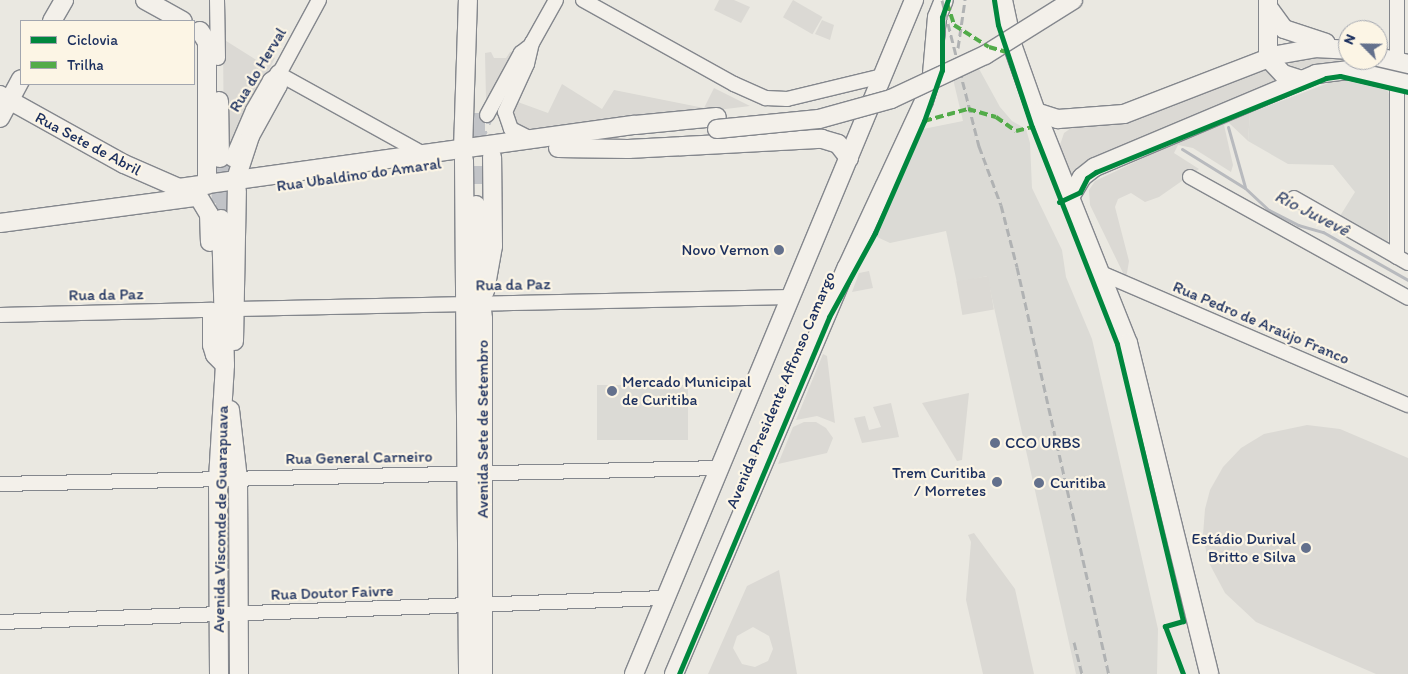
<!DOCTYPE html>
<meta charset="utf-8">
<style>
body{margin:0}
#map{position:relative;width:1408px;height:674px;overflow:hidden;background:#eae8e1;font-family:Itim,sans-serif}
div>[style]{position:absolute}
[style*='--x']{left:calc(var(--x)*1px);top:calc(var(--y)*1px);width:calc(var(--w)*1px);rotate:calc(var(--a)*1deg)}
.built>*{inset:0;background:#dbdad5;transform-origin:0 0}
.green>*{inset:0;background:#dbd9d4;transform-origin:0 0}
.stream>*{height:3px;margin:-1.5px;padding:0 1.5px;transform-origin:1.5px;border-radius:1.5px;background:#b8babe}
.minor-tunnel>*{height:14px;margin-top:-7px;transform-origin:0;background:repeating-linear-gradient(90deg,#c1c3c7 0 14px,transparent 0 21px)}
.major-tunnel>*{height:18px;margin-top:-9px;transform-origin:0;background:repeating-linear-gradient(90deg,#c1c3c7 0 18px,transparent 0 27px)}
.roads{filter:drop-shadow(1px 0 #84878d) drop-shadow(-1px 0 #84878d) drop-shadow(0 1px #84878d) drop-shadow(0 -1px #84878d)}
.minor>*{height:14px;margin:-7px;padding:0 7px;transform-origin:7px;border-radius:7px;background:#f3f0ea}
.major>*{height:18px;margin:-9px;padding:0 9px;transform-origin:9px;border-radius:9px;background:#f3f0ea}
.rail>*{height:3px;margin-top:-1.5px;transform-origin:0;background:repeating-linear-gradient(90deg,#b0b2b3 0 8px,transparent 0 12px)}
.bridges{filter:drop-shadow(1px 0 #84878d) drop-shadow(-1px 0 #84878d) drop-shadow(0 1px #84878d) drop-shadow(0 -1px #84878d)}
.major-bridge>*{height:18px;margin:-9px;padding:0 9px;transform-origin:9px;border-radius:9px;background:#f3f0ea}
.quiet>*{height:4px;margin-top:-2px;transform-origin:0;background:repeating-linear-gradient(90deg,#52ab49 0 8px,transparent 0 12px)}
.cycleway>*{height:5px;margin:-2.5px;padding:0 2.5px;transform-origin:2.5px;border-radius:2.5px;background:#00873e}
.dots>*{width:14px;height:14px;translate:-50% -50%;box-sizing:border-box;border:2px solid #fcf5e5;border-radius:50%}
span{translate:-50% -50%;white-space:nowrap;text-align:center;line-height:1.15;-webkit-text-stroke:4.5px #fcf5e5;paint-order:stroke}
.street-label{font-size:16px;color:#1b2f5e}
.poi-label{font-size:16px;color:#1b2f5e}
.right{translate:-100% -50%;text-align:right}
.left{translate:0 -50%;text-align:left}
.water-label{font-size:18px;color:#445376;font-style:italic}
.legend{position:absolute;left:20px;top:20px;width:175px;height:65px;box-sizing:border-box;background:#fcf5e5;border:1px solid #a2a6af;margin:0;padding:6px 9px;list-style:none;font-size:15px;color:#1b2f5e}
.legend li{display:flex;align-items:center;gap:10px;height:25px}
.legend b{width:25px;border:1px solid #a2a6af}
.north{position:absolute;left:1338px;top:20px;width:50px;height:50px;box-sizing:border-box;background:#fcf5e5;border:1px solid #a2a6af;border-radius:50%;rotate:293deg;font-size:14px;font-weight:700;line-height:20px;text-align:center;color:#1b2f5e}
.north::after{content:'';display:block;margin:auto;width:18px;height:22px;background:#63708c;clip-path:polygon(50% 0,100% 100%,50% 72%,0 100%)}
</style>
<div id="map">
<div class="built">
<i style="clip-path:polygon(978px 67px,1000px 107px,1012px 121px,1026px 129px,1030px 143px,1032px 188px,1062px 250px,1066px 277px,1092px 339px,1158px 629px,1157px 674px,1076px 674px,987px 276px,957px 283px,946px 231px,890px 243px,877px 237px,923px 129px,963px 121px,953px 79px)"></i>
<i style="clip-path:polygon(1339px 79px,1387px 90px,1389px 94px,1388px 246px,1340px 216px,1355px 192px,1333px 165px,1288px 164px,1248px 141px,1250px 113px)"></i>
<i style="left:688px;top:385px;width:55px;height:91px;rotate:90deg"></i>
</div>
<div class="green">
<i style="clip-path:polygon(719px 0,734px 0,750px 7px,741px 23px,714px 10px)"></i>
<i style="left:793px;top:0;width:34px;height:20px;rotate:30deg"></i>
<i style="clip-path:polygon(822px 20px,834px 25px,830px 40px,815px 34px)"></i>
<i style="clip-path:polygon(223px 39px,258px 61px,268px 54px,275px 58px,224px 158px)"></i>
<i style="clip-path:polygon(516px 51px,488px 99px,486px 99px,485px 53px,491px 52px,494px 58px,506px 58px,510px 52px)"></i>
<i style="clip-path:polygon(1348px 54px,1348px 60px,1377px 60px,1408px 67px,1408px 79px,1329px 65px,1293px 69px,1287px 61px,1287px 58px)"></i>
<i style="clip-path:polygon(1266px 65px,1284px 81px,1072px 180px,1060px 145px,1064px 133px,1074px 126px)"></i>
<i style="clip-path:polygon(562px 84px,602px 109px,614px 90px,704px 108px,714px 88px,750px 106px,533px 133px,515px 125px,511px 109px,515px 101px,548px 113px)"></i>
<i style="clip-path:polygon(1250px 113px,1248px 141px,1229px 123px,1224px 125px,1233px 165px,1231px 172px,1193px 148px,1178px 145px,1174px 153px,1199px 169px,1159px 197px,1145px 202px,1131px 193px,1118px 199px,1115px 207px,1129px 261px,1126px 279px,1090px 205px,1089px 190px,1095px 181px,1175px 143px)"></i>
<i style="clip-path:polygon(869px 271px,873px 288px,852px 292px,859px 273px)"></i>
<i style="left:988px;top:276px;width:34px;height:32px;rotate:80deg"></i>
<i style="clip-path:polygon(823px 354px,827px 356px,835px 423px,817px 416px,796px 420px)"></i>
<i style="clip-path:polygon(969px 393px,962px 460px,957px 461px,922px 403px)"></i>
<i style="clip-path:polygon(891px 403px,899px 437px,862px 443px,854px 418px,865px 416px,869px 430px,881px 427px,873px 407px)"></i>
<i style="clip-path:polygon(804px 422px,816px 422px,826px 428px,833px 438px,827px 453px,778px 464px,793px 427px)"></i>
<i style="clip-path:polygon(1307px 425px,1340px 429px,1408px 458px,1408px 674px,1376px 674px,1256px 622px,1225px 593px,1208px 561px,1203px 535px,1205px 509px,1210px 490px,1223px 467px,1241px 448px,1264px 434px)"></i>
<i style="clip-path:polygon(974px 533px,1015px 589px,1034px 674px,983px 674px,966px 600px,971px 542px,968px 535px)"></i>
<i style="clip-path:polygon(evenodd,779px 570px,797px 674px,708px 674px,747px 586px,779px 570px,753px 627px,769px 636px,773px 649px,768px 661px,755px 667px,742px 664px,733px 648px,737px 636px,753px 627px)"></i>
</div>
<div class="stream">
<i style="--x:1228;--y:127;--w:62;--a:74.2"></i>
<i style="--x:1182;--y:149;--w:74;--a:31.8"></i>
<i style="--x:1245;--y:188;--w:33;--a:43"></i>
<i style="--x:1269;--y:210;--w:33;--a:27"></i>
<i style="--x:1298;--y:225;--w:26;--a:16"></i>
<i style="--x:1323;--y:232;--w:98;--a:29.5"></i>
</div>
<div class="minor-tunnel">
<i style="--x:476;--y:142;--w:29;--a:-68"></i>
<i style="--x:221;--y:212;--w:41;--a:-77.3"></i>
</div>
<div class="major-tunnel">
<i style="--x:220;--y:158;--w:61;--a:89.1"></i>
<i style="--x:476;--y:184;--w:71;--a:-90"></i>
</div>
<div class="roads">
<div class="minor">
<i style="--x:217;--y:0;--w:58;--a:89"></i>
<i style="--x:583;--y:0;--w:173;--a:29.1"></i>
<i style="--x:734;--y:84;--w:35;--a:24"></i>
<i style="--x:766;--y:98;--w:21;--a:3"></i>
<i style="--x:787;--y:99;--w:98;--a:-13.6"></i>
<i style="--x:1397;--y:0;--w:61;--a:90"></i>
<i style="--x:279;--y:74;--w:167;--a:29"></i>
<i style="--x:487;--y:115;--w:71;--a:-61.3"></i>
<i style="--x:521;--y:53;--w:11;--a:-38"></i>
<i style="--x:533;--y:140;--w:25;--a:-153"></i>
<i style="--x:511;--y:129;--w:18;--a:-109"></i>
<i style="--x:505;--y:112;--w:53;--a:-65.4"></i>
<i style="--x:527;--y:64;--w:22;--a:-77"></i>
<i style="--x:532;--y:43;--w:49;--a:-60.8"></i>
<i style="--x:232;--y:159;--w:53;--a:-66.8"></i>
<i style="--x:253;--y:110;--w:34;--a:-60"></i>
<i style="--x:270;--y:80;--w:11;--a:-34"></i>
<i style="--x:279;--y:74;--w:84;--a:-61.6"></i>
<i style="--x:1190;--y:177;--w:249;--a:29"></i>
<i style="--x:1294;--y:198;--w:131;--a:29.7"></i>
<i style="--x:1397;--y:257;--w:176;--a:-90"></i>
<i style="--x:1101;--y:273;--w:334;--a:23.3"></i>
<i style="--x:237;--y:309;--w:554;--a:-1.24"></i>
<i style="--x:0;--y:315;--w:212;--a:-1.4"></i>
<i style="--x:0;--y:484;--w:719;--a:-1.27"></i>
<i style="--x:0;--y:622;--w:665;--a:-2.07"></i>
</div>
<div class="major">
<i style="--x:145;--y:0;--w:43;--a:28.9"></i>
<i style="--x:1003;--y:0;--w:48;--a:78"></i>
<i style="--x:1013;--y:47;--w:69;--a:70.5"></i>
<i style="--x:1036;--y:112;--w:249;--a:68.3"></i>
<i style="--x:1128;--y:343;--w:341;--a:76.2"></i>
<i style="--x:1268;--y:0;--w:58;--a:90"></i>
<i style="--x:1268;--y:58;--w:22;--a:47"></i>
<i style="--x:1283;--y:74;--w:19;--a:18"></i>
<i style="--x:1268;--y:7;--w:27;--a:54"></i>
<i style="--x:1284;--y:29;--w:44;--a:18.4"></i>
<i style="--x:52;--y:21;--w:24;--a:-60"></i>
<i style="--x:200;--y:31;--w:13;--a:58"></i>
<i style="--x:207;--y:42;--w:143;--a:90"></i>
<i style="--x:1378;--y:57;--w:31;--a:13"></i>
<i style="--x:0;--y:95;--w:142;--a:29.1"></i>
<i style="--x:124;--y:164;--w:60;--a:23.6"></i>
<i style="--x:179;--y:188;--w:460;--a:-7.9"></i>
<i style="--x:635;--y:125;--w:82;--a:-5.6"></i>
<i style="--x:219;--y:101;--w:57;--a:89"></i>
<i style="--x:1036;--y:112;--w:23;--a:18"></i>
<i style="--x:1058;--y:119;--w:66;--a:-4.3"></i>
<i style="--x:1124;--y:114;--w:164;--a:-21.1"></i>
<i style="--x:1277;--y:55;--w:39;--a:-10"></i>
<i style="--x:1315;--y:48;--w:33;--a:3"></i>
<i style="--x:0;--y:118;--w:44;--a:-61.7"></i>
<i style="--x:558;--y:148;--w:70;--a:0.8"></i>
<i style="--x:628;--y:149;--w:194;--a:-3"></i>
<i style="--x:822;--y:139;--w:17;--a:17"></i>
<i style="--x:838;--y:144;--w:18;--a:52"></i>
<i style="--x:463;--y:149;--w:149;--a:-88.1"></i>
<i style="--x:464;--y:160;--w:514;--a:89.55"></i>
<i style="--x:235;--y:182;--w:48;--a:-71.9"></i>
<i style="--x:250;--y:136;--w:58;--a:-61.2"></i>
<i style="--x:278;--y:85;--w:11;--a:-85"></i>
<i style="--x:198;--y:196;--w:21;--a:59"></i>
<i style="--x:209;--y:214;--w:28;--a:88"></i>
<i style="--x:1070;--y:197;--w:23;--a:-59"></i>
<i style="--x:1082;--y:177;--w:16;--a:-38"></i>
<i style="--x:1095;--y:167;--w:240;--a:-22.8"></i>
<i style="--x:1316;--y:74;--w:32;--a:-7"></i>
<i style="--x:1348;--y:70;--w:62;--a:13.1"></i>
<i style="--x:476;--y:205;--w:54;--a:90"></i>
<i style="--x:476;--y:259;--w:60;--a:83.3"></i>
<i style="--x:483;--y:319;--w:355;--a:90"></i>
<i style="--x:0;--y:223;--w:196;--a:-7.6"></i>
<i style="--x:485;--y:291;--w:46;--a:-79.9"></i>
<i style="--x:493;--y:246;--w:89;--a:-90.6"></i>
<i style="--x:212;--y:316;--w:29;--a:90"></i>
<i style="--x:212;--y:345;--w:10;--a:73"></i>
<i style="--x:215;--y:355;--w:14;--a:45"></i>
<i style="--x:234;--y:341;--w:150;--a:-88.9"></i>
<i style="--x:230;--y:410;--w:69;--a:83.4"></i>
<i style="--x:238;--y:479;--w:195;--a:89.7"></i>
<i style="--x:219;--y:674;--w:195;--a:-90.3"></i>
<i style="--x:218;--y:479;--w:114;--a:-86.5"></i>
<i style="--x:225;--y:365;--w:146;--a:-91.6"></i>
<i style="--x:634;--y:674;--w:730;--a:-67.44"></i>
<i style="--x:674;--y:674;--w:442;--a:-67"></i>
<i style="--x:847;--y:267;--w:183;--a:-65.1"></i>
<i style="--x:924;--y:101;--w:28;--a:-73"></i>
<i style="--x:932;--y:74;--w:57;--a:-85"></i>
<i style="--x:937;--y:17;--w:18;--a:-68"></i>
</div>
</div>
<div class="rail">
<i style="--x:942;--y:0;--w:151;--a:75.8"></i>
<i style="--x:979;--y:146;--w:63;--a:69.6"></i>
<i style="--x:1001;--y:205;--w:64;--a:75.5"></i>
<i style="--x:1017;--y:267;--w:417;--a:77.3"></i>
<i style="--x:958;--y:48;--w:49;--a:-81.7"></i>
<i style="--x:1074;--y:642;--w:33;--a:76"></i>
</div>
<div class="bridges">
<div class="major-bridge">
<i style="--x:717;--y:129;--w:102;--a:-5.6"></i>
<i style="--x:819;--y:119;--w:75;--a:-15.5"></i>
<i style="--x:891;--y:99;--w:104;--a:-25.1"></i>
<i style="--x:985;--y:55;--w:104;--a:-32"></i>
</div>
</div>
<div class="quiet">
<i style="--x:947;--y:3;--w:23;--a:72"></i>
<i style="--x:954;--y:25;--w:41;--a:32.2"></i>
<i style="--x:989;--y:47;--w:18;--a:16"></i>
<i style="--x:924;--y:121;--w:46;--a:-15.3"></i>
<i style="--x:968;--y:109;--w:29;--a:16"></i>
<i style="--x:996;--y:117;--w:24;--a:35"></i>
<i style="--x:1016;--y:131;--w:16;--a:-14"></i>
</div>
<div class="cycleway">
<i style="--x:994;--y:0;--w:25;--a:81"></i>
<i style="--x:998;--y:25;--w:108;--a:71.6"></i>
<i style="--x:1032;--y:127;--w:233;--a:68.6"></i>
<i style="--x:1117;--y:344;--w:285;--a:76.6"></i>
<i style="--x:1183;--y:621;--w:19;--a:164"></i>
<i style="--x:1165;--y:626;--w:51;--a:69.4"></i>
<i style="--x:1059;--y:202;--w:23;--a:-25"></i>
<i style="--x:1080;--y:192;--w:16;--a:-63"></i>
<i style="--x:1087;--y:178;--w:11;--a:-34"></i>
<i style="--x:1096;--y:172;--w:248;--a:-22.2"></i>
<i style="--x:1326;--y:78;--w:14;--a:-8"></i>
<i style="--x:1340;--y:76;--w:70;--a:13.2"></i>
<i style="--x:679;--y:674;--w:387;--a:-67.2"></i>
<i style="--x:829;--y:317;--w:96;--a:-61.3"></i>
<i style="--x:875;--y:233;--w:122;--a:-66.4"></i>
<i style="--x:924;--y:121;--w:54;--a:-70.6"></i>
<i style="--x:942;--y:70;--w:53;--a:-90"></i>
<i style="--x:942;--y:17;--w:18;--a:-71"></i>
</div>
<div class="dots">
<i style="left:779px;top:250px;background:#63708c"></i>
<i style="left:612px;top:391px;background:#63708c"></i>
<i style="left:995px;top:443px;background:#63708c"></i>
<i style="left:997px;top:482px;background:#63708c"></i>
<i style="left:1039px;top:483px;background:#63708c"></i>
<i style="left:1306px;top:548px;background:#63708c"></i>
</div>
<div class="street-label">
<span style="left:258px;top:70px;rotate:-59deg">Rua do Herval</span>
<span style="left:88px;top:144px;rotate:28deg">Rua Sete de Abril</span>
<span style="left:359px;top:175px;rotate:-8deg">Rua Ubaldino do Amaral</span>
<span style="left:513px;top:285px;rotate:-1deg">Rua da Paz</span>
<span style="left:106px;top:295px;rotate:-1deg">Rua da Paz</span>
<span style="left:1261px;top:323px;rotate:23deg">Rua Pedro de Araújo Franco</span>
<span style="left:781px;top:390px;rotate:-67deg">Avenida Presidente Affonso Camargo</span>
<span style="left:483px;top:429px;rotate:-90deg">Avenida Sete de Setembro</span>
<span style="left:359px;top:458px;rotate:-1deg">Rua General Carneiro</span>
<span style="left:221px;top:519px;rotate:-89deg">Avenida Visconde de Guarapuava</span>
<span style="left:332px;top:593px;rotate:-2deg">Rua Doutor Faivre</span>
</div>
<div class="poi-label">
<span class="right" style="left:769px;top:250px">Novo Vernon</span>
<span class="left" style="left:622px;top:391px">Mercado Municipal<br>de Curitiba</span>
<span class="left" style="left:1005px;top:443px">CCO URBS</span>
<span class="right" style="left:986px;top:482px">Trem Curitiba<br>/ Morretes</span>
<span class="left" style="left:1050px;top:483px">Curitiba</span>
<span class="right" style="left:1296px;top:548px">Estádio Durival<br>Britto e Silva</span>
</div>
<div class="water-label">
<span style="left:1312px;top:213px;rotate:27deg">Rio Juvevê</span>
</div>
<ul class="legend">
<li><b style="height:6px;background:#00873e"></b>Ciclovia</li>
<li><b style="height:6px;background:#52ab49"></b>Trilha</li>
</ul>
<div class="north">N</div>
</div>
